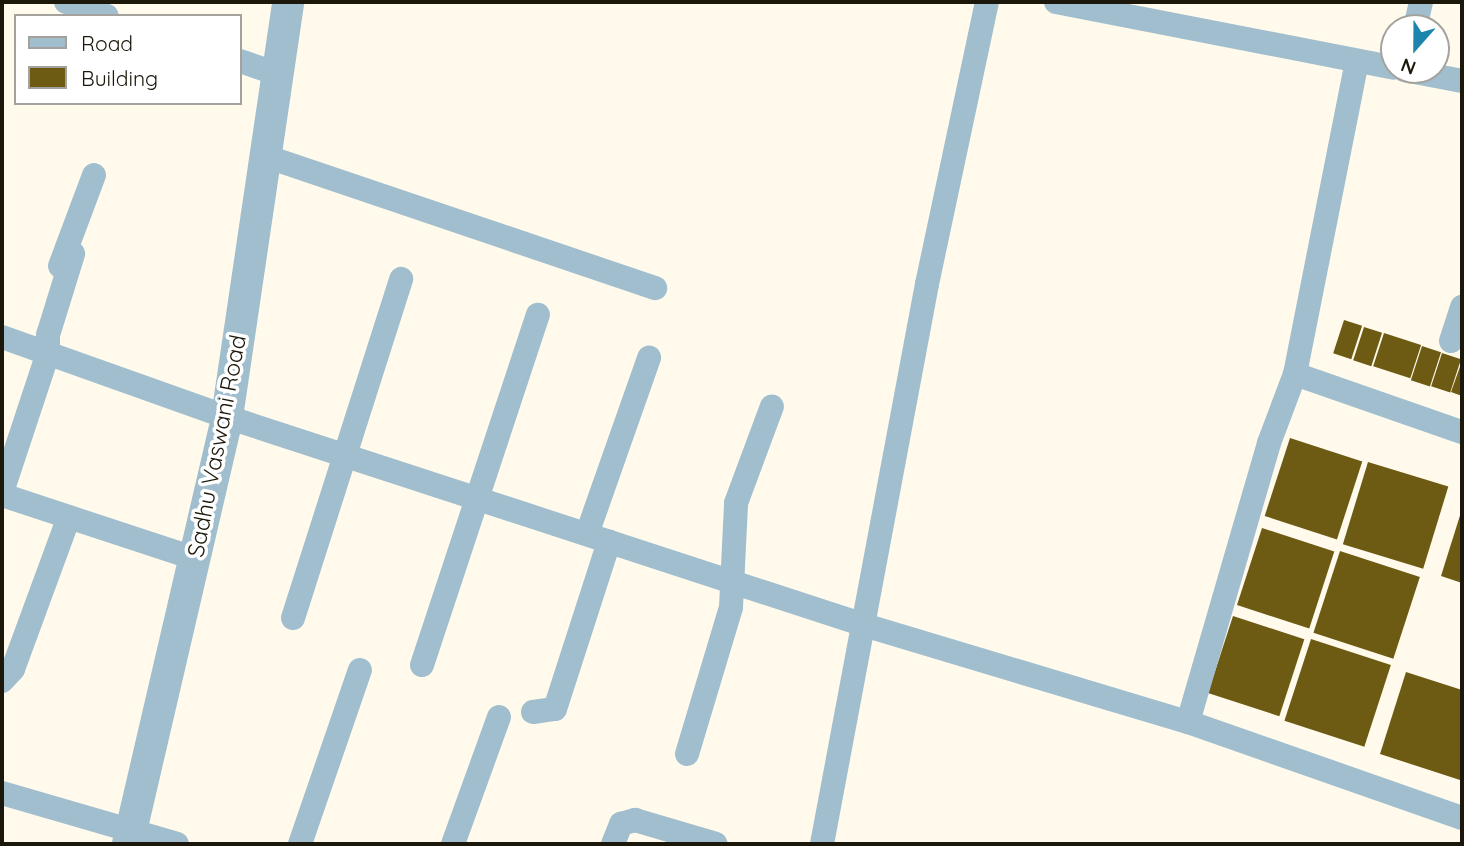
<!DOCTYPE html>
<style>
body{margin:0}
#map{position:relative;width:1464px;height:846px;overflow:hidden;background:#fffaec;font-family:Quicksand,sans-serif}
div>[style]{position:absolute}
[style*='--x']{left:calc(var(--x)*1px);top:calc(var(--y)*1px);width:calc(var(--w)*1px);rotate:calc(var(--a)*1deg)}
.building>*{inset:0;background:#6d5b13;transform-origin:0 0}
.minor>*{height:24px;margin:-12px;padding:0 12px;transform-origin:12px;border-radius:12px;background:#a0bece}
.tertiary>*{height:32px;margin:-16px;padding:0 16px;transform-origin:16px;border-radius:16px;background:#a0bece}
span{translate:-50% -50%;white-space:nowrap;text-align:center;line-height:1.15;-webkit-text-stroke:7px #fff;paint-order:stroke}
.street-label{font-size:23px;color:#1b170a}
.frame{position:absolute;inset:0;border:4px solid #1b170a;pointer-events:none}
.legend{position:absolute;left:14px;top:14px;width:228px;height:91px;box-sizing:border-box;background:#fff;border:2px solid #a4a29d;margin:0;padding:9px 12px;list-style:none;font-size:21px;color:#1b170a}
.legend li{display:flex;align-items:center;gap:14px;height:35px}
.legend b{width:35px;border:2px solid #a4a29d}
.north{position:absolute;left:1380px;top:14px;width:70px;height:70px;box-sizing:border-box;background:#fff;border:2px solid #a4a29d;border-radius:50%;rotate:201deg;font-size:19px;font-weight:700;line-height:28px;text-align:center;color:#1b170a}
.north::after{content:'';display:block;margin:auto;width:24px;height:32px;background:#1c85ae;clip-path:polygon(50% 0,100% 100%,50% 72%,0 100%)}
</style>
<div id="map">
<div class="building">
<i style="left:1344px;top:320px;width:19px;height:35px;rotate:18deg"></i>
<i style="left:1364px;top:327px;width:19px;height:35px;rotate:18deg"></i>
<i style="left:1384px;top:333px;width:39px;height:35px;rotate:18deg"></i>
<i style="left:1422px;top:346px;width:20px;height:36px;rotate:18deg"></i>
<i style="left:1442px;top:353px;width:20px;height:35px;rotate:18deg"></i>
<i style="clip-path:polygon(1462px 361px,1462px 396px,1451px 392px)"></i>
<i style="left:1290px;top:438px;width:76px;height:82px;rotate:18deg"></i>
<i style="left:1368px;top:462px;width:84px;height:86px;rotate:17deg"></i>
<i style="clip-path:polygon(1462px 509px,1462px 583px,1441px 576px)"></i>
<i style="left:1262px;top:528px;width:76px;height:81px;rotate:18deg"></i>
<i style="left:1340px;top:551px;width:84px;height:86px;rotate:18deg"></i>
<i style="left:1233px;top:616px;width:75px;height:81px;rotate:18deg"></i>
<i style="left:1311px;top:639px;width:84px;height:86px;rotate:18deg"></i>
<i style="clip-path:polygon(1406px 672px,1462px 690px,1460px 780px,1380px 754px)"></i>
</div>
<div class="minor">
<i style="--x:66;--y:2;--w:43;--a:18.9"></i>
<i style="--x:1056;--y:2;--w:344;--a:11"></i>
<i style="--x:1415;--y:28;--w:27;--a:-77"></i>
<i style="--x:240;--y:61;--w:39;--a:19"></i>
<i style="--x:1404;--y:70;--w:59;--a:10.7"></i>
<i style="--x:265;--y:156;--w:412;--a:18.7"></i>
<i style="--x:60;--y:266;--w:97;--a:-69.5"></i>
<i style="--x:2;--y:337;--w:239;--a:19.6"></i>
<i style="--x:227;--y:417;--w:670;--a:18.08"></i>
<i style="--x:864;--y:625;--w:338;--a:16.7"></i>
<i style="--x:1188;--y:722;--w:290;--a:19.3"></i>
<i style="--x:1451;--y:341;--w:36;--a:-72"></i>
<i style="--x:1295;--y:374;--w:177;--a:19.2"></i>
<i style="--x:2;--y:492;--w:146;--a:-71.7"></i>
<i style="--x:48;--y:353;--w:18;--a:-90"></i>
<i style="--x:48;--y:335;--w:85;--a:-72.8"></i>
<i style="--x:2;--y:495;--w:202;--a:18.2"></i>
<i style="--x:587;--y:534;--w:187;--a:-70.6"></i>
<i style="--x:293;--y:618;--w:356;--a:-72.3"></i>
<i style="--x:422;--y:665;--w:369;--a:-71.7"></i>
<i style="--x:2;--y:681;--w:16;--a:-47"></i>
<i style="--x:13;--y:669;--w:162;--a:-69.8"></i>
<i style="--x:533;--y:712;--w:22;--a:-8"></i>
<i style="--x:555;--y:709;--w:176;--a:-72.1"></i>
<i style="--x:1188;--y:722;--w:291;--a:-73.8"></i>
<i style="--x:1269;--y:443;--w:74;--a:-69.4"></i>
<i style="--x:1295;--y:374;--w:319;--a:-78.8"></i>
<i style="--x:687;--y:754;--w:153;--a:-73.3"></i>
<i style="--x:731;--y:607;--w:104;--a:-87.2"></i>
<i style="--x:736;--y:503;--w:103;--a:-69.6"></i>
<i style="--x:2;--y:793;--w:182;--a:16.2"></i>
<i style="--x:300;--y:844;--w:184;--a:-71"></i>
<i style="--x:453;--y:844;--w:135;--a:-70.1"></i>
<i style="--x:613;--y:844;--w:22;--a:-68"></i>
<i style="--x:621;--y:824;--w:15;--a:-16"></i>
<i style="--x:635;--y:820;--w:84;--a:16.5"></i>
<i style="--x:822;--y:844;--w:570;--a:-79.38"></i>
<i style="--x:927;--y:284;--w:288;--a:-78"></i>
</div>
<div class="tertiary">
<i style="--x:128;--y:844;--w:438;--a:-76.9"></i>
<i style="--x:227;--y:417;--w:419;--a:-81.6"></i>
</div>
<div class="street-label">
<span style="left:217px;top:446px;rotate:-79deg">Sadhu Vaswani Road</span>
</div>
<div class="frame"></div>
<ul class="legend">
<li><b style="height:9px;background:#a0bece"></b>Road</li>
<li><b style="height:19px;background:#6d5b13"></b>Building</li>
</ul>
<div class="north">N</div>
</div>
